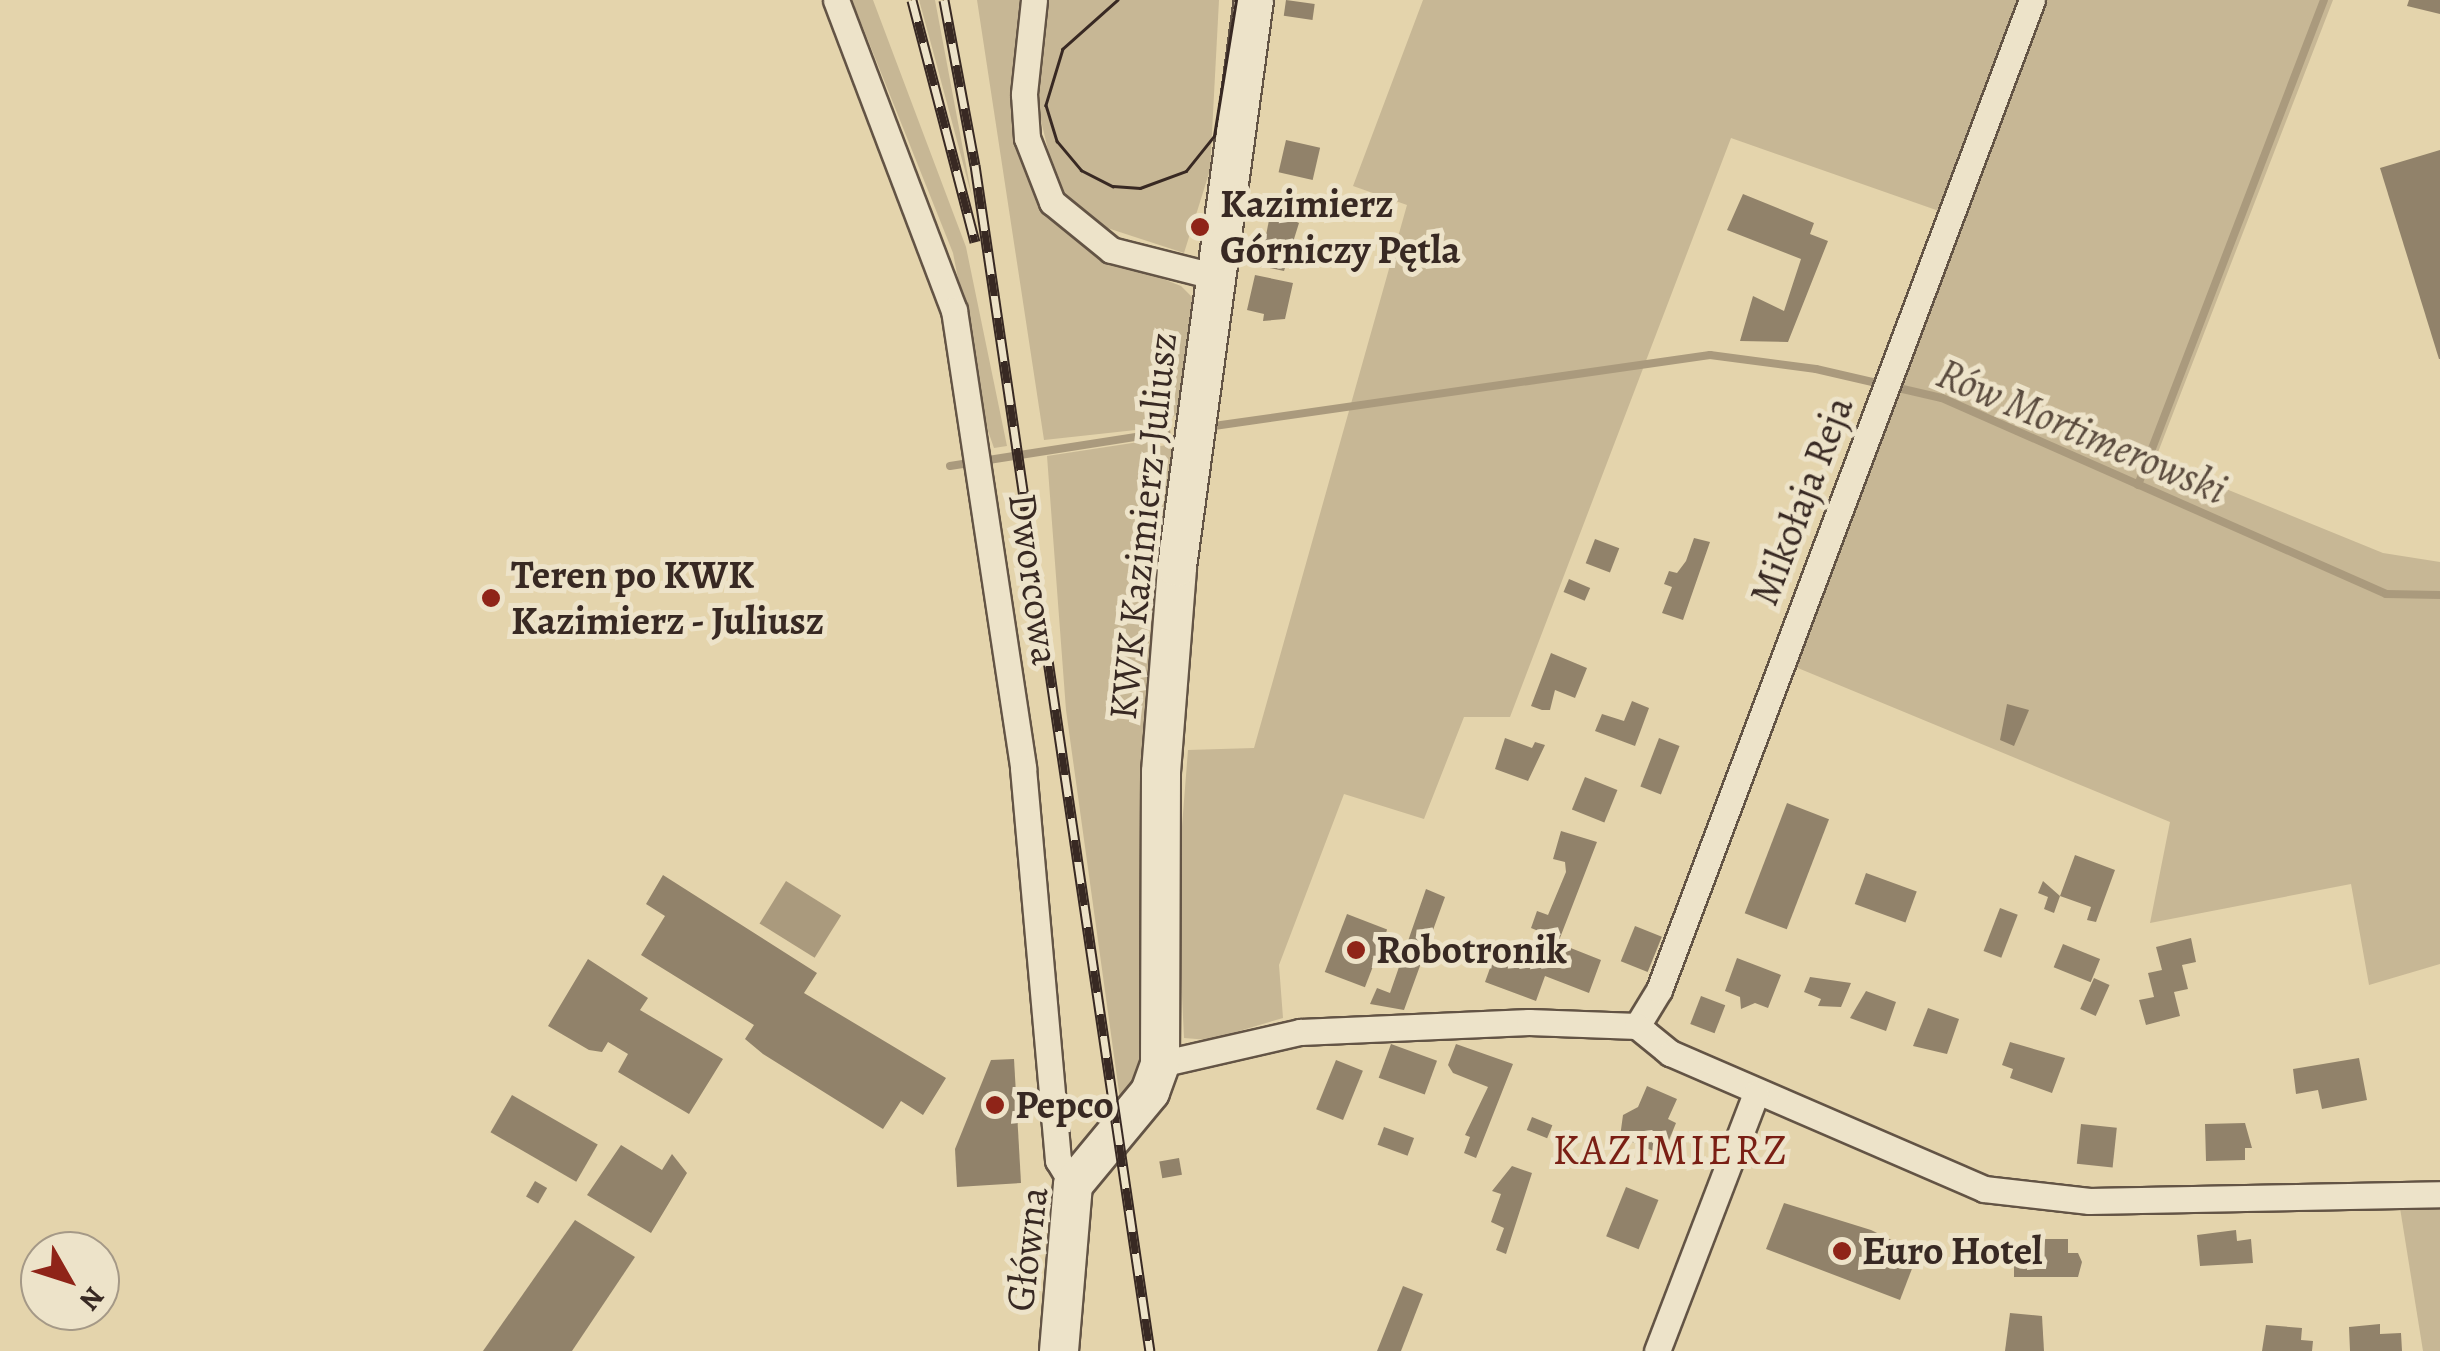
<!DOCTYPE html>
<meta charset="utf-8">
<style>
body{margin:0}
#map{position:relative;width:2440px;height:1351px;overflow:hidden;background:#e4d4ac;font-family:Alegreya,serif}
div>[style]{position:absolute}
[style*='--x']{left:calc(var(--x)*1px);top:calc(var(--y)*1px);width:calc(var(--w)*1px);rotate:calc(var(--a)*1deg)}
.green>*{inset:0;background:#c7b795}
.water>*{inset:0;background:#aa9a7d;transform-origin:0 0}
.stream>*{height:8px;margin:-4px;padding:0 4px;transform-origin:4px;border-radius:4px;background:#aa9a7d}
.building>*{inset:0;background:#91826a;transform-origin:0 0}
.roads{filter:drop-shadow(2px 0 #635445) drop-shadow(-2px 0 #635445) drop-shadow(0 2px #635445) drop-shadow(0 -2px #635445)}
.street>*{height:25px;margin:-12.5px;padding:0 12.5px;transform-origin:12.5px;border-radius:12.5px;background:#ede3c9}
.secondary>*{height:38px;margin:-19px;padding:0 19px;transform-origin:19px;border-radius:19px;background:#ede3c9}
.tram>*{height:2.5px;margin:-1.25px;padding:0 1.25px;transform-origin:1.25px;border-radius:1.25px;background:#382923}
.rail>*{height:11px;margin-top:-5.5px;transform-origin:0;background:repeating-linear-gradient(90deg,#ede3c9 0 22px,#382923 0 44px);box-sizing:border-box;border-block:2px solid #382923}
.dots>*{width:28px;height:28px;translate:-50% -50%;box-sizing:border-box;border:5px solid #ede3c9;border-radius:50%}
span{translate:-50% -50%;white-space:nowrap;text-align:center;line-height:1.15;-webkit-text-stroke:10px #ede3c9;paint-order:stroke}
.poi-label{font-size:40px;color:#382923;font-weight:700}
.left{translate:0 -50%;text-align:left}
.street-label{font-size:40px;color:#382923}
.water-label{font-size:42px;color:#5a4b3e;font-style:italic}
.neighbourhood-label{font-size:42px;color:#7a1f14;letter-spacing:2.5px}
.north{position:absolute;left:20px;top:1231px;width:100px;height:100px;box-sizing:border-box;background:#ede3c9;border:2px solid #a59987;border-radius:50%;rotate:129deg;font-size:28px;font-weight:700;line-height:40px;text-align:center;color:#382923}
.north::after{content:'';display:block;margin:auto;width:35px;height:45px;background:#8f2418;clip-path:polygon(50% 0,100% 100%,50% 72%,0 100%)}
</style>
<div id="map">
<div class="green">
<i style="clip-path:polygon(852px 0,873px 0,966px 247px,1007px 446px,994px 448px,988px 431px,953px 253px)"></i>
<i style="clip-path:polygon(919px 0,935px 0,972px 197px,933px 51px)"></i>
<i style="clip-path:polygon(977px 0,1024px 0,1023px 158px,1042px 206px,1088px 249px,1181px 286px,1196px 301px,1181px 412px,1154px 428px,1044px 440px)"></i>
<i style="clip-path:polygon(1048px 0,1219px 0,1210px 170px,1184px 253px,1092px 223px,1057px 187px,1036px 100px)"></i>
<i style="clip-path:polygon(1423px 0,2017px 0,1939px 211px,1731px 138px,1510px 717px,1464px 717px,1424px 819px,1344px 794px,1279px 965px,1283px 1018px,1209px 1040px,1184px 1038px,1177px 890px,1188px 750px,1254px 748px,1407px 205px,1353px 186px)"></i>
<i style="clip-path:polygon(2048px 0,2333px 0,2155px 460px,2383px 553px,2440px 562px,2440px 964px,2369px 985px,2351px 884px,2150px 923px,2170px 822px,1793px 666px)"></i>
<i style="clip-path:polygon(1152px 440px,1154px 447px,1167px 445px,1175px 453px,1145px 719px,1141px 1067px,1120px 1099px,1066px 710px,1047px 456px)"></i>
<i style="clip-path:polygon(2440px 1207px,2440px 1351px,2423px 1351px,2400px 1208px)"></i>
</div>
<div class="water">
<i style="left:786px;top:881px;width:65px;height:50px;rotate:32deg"></i>
</div>
<div class="stream">
<i style="--x:1214;--y:426;--w:501;--a:-8.15"></i>
<i style="--x:1710;--y:355;--w:107;--a:7.5"></i>
<i style="--x:1816;--y:369;--w:129;--a:13"></i>
<i style="--x:1942;--y:398;--w:485;--a:23.8"></i>
<i style="--x:2386;--y:594;--w:54;--a:1.1"></i>
<i style="--x:950;--y:466;--w:219;--a:-8.9"></i>
<i style="--x:2138;--y:485;--w:519;--a:-69.02"></i>
</div>
<div class="building">
<i style="left:1286px;top:0;width:29px;height:16px;rotate:8deg"></i>
<i style="clip-path:polygon(2409px 0,2440px 0,2440px 14px,2407px 6px)"></i>
<i style="left:1286px;top:140px;width:35px;height:33px;rotate:13deg"></i>
<i style="clip-path:polygon(2440px 150px,2440px 359px,2439px 359px,2380px 168px)"></i>
<i style="clip-path:polygon(1743px 194px,1814px 223px,1810px 234px,1828px 241px,1788px 342px,1740px 341px,1753px 296px,1784px 311px,1801px 259px,1727px 230px)"></i>
<i style="clip-path:polygon(1280px 214px,1299px 223px,1284px 271px,1260px 266px,1270px 215px)"></i>
<i style="clip-path:polygon(1255px 275px,1293px 283px,1285px 319px,1263px 321px,1264px 314px,1247px 310px)"></i>
<i style="clip-path:polygon(1694px 538px,1710px 542px,1683px 620px,1662px 613px,1672px 587px,1664px 584px,1669px 571px,1677px 573px,1686px 561px)"></i>
<i style="left:1595px;top:539px;width:26px;height:26px;rotate:21deg"></i>
<i style="left:1569px;top:579px;width:23px;height:14px;rotate:23deg"></i>
<i style="clip-path:polygon(1551px 653px,1587px 668px,1575px 698px,1555px 690px,1550px 710px,1542px 710px,1531px 706px)"></i>
<i style="clip-path:polygon(1632px 701px,1649px 708px,1635px 746px,1595px 731px,1602px 714px,1624px 721px)"></i>
<i style="clip-path:polygon(2007px 704px,2029px 710px,2014px 746px,2000px 740px)"></i>
<i style="clip-path:polygon(1505px 738px,1532px 748px,1535px 742px,1545px 745px,1528px 781px,1495px 769px)"></i>
<i style="left:1659px;top:738px;width:22px;height:52px;rotate:21deg"></i>
<i style="left:1585px;top:777px;width:35px;height:35px;rotate:22deg"></i>
<i style="left:1787px;top:803px;width:45px;height:118px;rotate:21deg"></i>
<i style="clip-path:polygon(1561px 831px,1597px 842px,1558px 943px,1601px 960px,1589px 993px,1545px 976px,1536px 1001px,1485px 982px,1498px 946px,1530px 959px,1541px 932px,1531px 928px,1537px 911px,1548px 915px,1566px 872px,1565px 862px,1553px 859px)"></i>
<i style="clip-path:polygon(2075px 855px,2115px 870px,2096px 922px,2087px 920px,2091px 907px,2060px 896px,2054px 913px,2044px 909px,2048px 897px,2038px 893px,2043px 881px,2060px 896px)"></i>
<i style="left:1866px;top:873px;width:54px;height:33px;rotate:20deg"></i>
<i style="clip-path:polygon(663px 875px,817px 973px,804px 993px,946px 1078px,923px 1115px,901px 1101px,883px 1129px,763px 1054px,745px 1039px,754px 1025px,641px 955px,665px 916px,646px 904px)"></i>
<i style="clip-path:polygon(1426px 889px,1445px 897px,1404px 1010px,1370px 1004px,1377px 988px,1390px 993px)"></i>
<i style="left:2000px;top:908px;width:19px;height:46px;rotate:21deg"></i>
<i style="left:1347px;top:914px;width:43px;height:62px;rotate:21deg"></i>
<i style="left:1635px;top:926px;width:29px;height:38px;rotate:22deg"></i>
<i style="clip-path:polygon(2191px 938px,2196px 962px,2182px 965px,2188px 989px,2174px 992px,2180px 1016px,2146px 1025px,2139px 1000px,2154px 997px,2148px 973px,2162px 970px,2156px 947px)"></i>
<i style="left:2063px;top:944px;width:40px;height:25px;rotate:22deg"></i>
<i style="clip-path:polygon(1737px 958px,1781px 975px,1768px 1008px,1755px 1003px,1741px 1009px,1740px 997px,1725px 991px)"></i>
<i style="clip-path:polygon(588px 959px,648px 998px,640px 1010px,723px 1059px,689px 1114px,618px 1072px,628px 1054px,608px 1042px,602px 1052px,589px 1050px,548px 1026px)"></i>
<i style="clip-path:polygon(1810px 977px,1851px 983px,1841px 1007px,1818px 1006px,1821px 999px,1804px 992px)"></i>
<i style="left:2094px;top:978px;width:17px;height:34px;rotate:24deg"></i>
<i style="clip-path:polygon(1866px 991px,1896px 1002px,1886px 1031px,1850px 1018px)"></i>
<i style="left:1701px;top:996px;width:26px;height:30px;rotate:21deg"></i>
<i style="clip-path:polygon(1928px 1008px,1959px 1019px,1947px 1054px,1913px 1046px)"></i>
<i style="clip-path:polygon(2010px 1042px,2065px 1058px,2052px 1093px,2010px 1078px,2013px 1069px,2002px 1065px)"></i>
<i style="left:1391px;top:1044px;width:49px;height:36px;rotate:20deg"></i>
<i style="clip-path:polygon(1456px 1044px,1513px 1064px,1476px 1158px,1464px 1153px,1470px 1137px,1465px 1135px,1488px 1087px,1453px 1073px,1448px 1065px)"></i>
<i style="clip-path:polygon(2359px 1058px,2367px 1100px,2322px 1109px,2318px 1090px,2296px 1094px,2293px 1069px)"></i>
<i style="clip-path:polygon(1014px 1059px,1021px 1183px,957px 1187px,955px 1149px,991px 1060px)"></i>
<i style="left:1336px;top:1060px;width:29px;height:53px;rotate:22deg"></i>
<i style="clip-path:polygon(1647px 1086px,1677px 1099px,1668px 1119px,1676px 1123px,1663px 1155px,1620px 1137px,1623px 1115px,1638px 1107px)"></i>
<i style="left:512px;top:1095px;width:99px;height:43px;rotate:30deg"></i>
<i style="left:1532px;top:1117px;width:22px;height:14px;rotate:22deg"></i>
<i style="clip-path:polygon(2245px 1123px,2252px 1148px,2245px 1148px,2245px 1160px,2206px 1161px,2205px 1124px)"></i>
<i style="left:2081px;top:1124px;width:36px;height:40px;rotate:6deg"></i>
<i style="left:1384px;top:1127px;width:32px;height:19px;rotate:20deg"></i>
<i style="clip-path:polygon(621px 1145px,662px 1170px,672px 1154px,687px 1173px,651px 1233px,587px 1195px)"></i>
<i style="left:1179px;top:1158px;width:17px;height:20px;rotate:80deg"></i>
<i style="clip-path:polygon(1512px 1166px,1532px 1173px,1506px 1254px,1496px 1250px,1504px 1228px,1491px 1222px,1501px 1194px,1492px 1191px)"></i>
<i style="left:535px;top:1181px;width:14px;height:18px;rotate:30deg"></i>
<i style="left:1626px;top:1187px;width:35px;height:53px;rotate:22deg"></i>
<i style="clip-path:polygon(1784px 1203px,1871px 1230px,1918px 1253px,1900px 1300px,1766px 1249px)"></i>
<i style="clip-path:polygon(575px 1220px,635px 1257px,572px 1351px,483px 1351px)"></i>
<i style="clip-path:polygon(2236px 1230px,2237px 1241px,2251px 1239px,2253px 1263px,2200px 1266px,2197px 1235px)"></i>
<i style="clip-path:polygon(2038px 1239px,2068px 1239px,2068px 1253px,2078px 1253px,2082px 1262px,2078px 1277px,2014px 1277px,2014px 1253px,2038px 1253px)"></i>
<i style="clip-path:polygon(1403px 1286px,1423px 1294px,1401px 1351px,1377px 1351px)"></i>
<i style="clip-path:polygon(2010px 1313px,2042px 1316px,2044px 1351px,2005px 1351px)"></i>
<i style="clip-path:polygon(2380px 1324px,2380px 1334px,2401px 1333px,2402px 1351px,2350px 1351px,2349px 1327px)"></i>
<i style="clip-path:polygon(2266px 1325px,2302px 1328px,2301px 1340px,2313px 1341px,2312px 1351px,2262px 1351px)"></i>
</div>
<div class="roads">
<div class="street">
<i style="--x:836;--y:0;--w:332;--a:69.2"></i>
<i style="--x:954;--y:310;--w:463;--a:81.4"></i>
<i style="--x:1023;--y:768;--w:394;--a:84.9"></i>
<i style="--x:1058;--y:1160;--w:29;--a:59"></i>
<i style="--x:1034;--y:0;--w:95;--a:96.1"></i>
<i style="--x:1024;--y:94;--w:44;--a:86.1"></i>
<i style="--x:1027;--y:138;--w:69;--a:68.7"></i>
<i style="--x:1052;--y:202;--w:76;--a:39.1"></i>
<i style="--x:1111;--y:250;--w:109;--a:14.3"></i>
<i style="--x:1637;--y:1026;--w:42;--a:-58.6"></i>
<i style="--x:1659;--y:990;--w:1058;--a:-69.36"></i>
<i style="--x:1160;--y:1064;--w:144;--a:-12.9"></i>
<i style="--x:1300;--y:1032;--w:229;--a:-2.5"></i>
<i style="--x:1529;--y:1022;--w:108;--a:2.1"></i>
<i style="--x:1637;--y:1026;--w:43;--a:39.3"></i>
<i style="--x:1670;--y:1053;--w:342;--a:23.4"></i>
<i style="--x:1984;--y:1189;--w:106;--a:6.5"></i>
<i style="--x:2089;--y:1201;--w:351;--a:-1.1"></i>
<i style="--x:1657;--y:1351;--w:276;--a:-69"></i>
</div>
<div class="secondary">
<i style="--x:1059;--y:1351;--w:167;--a:-85.2"></i>
<i style="--x:1073;--y:1185;--w:121;--a:-50.4"></i>
<i style="--x:1150;--y:1092;--w:30;--a:-70"></i>
<i style="--x:1160;--y:1064;--w:292;--a:-89.8"></i>
<i style="--x:1161;--y:772;--w:206;--a:-85.5"></i>
<i style="--x:1177;--y:567;--w:572;--a:-82.27"></i>
</div>
</div>
<div class="tram">
<i style="--x:1118;--y:0;--w:74;--a:138.3"></i>
<i style="--x:1063;--y:49;--w:59;--a:106.9"></i>
<i style="--x:1046;--y:105;--w:38;--a:73"></i>
<i style="--x:1057;--y:141;--w:38;--a:50"></i>
<i style="--x:1081;--y:170;--w:36;--a:27"></i>
<i style="--x:1113;--y:186;--w:27;--a:4"></i>
<i style="--x:1140;--y:188;--w:49;--a:-20.3"></i>
<i style="--x:1186;--y:171;--w:45;--a:-51.3"></i>
<i style="--x:1214;--y:136;--w:138;--a:-80.8"></i>
</div>
<div class="rail">
<i style="--x:912;--y:0;--w:250;--a:75.4"></i>
<i style="--x:944;--y:0;--w:168;--a:79.4"></i>
<i style="--x:975;--y:165;--w:1199;--a:81.61"></i>
</div>
<div class="dots">
<i style="left:1200px;top:227px;background:#8f2418"></i>
<i style="left:491px;top:598px;background:#8f2418"></i>
<i style="left:1356px;top:950px;background:#8f2418"></i>
<i style="left:995px;top:1105px;background:#8f2418"></i>
<i style="left:1842px;top:1251px;background:#8f2418"></i>
</div>
<div class="poi-label">
<span class="left" style="left:1220px;top:227px">Kazimierz<br>Górniczy Pętla</span>
<span class="left" style="left:511px;top:598px">Teren po KWK<br>Kazimierz - Juliusz</span>
<span class="left" style="left:1376px;top:950px">Robotronik</span>
<span class="left" style="left:1015px;top:1105px">Pepco</span>
<span class="left" style="left:1862px;top:1251px">Euro Hotel</span>
</div>
<div class="street-label">
<span style="left:1802px;top:501px;rotate:-69deg">Mikołaja Reja</span>
<span style="left:1143px;top:526px;rotate:-84deg">KWK Kazimierz-Juliusz</span>
<span style="left:1034px;top:579px;rotate:82deg">Dworcowa</span>
<span style="left:1027px;top:1249px;rotate:-83deg">Główna</span>
</div>
<div class="water-label">
<span style="left:2082px;top:431px;rotate:23deg">Rów Mortimerowski</span>
</div>
<div class="neighbourhood-label">
<span style="left:1671px;top:1150px">KAZIMIERZ</span>
</div>
<div class="north">N</div>
</div>
